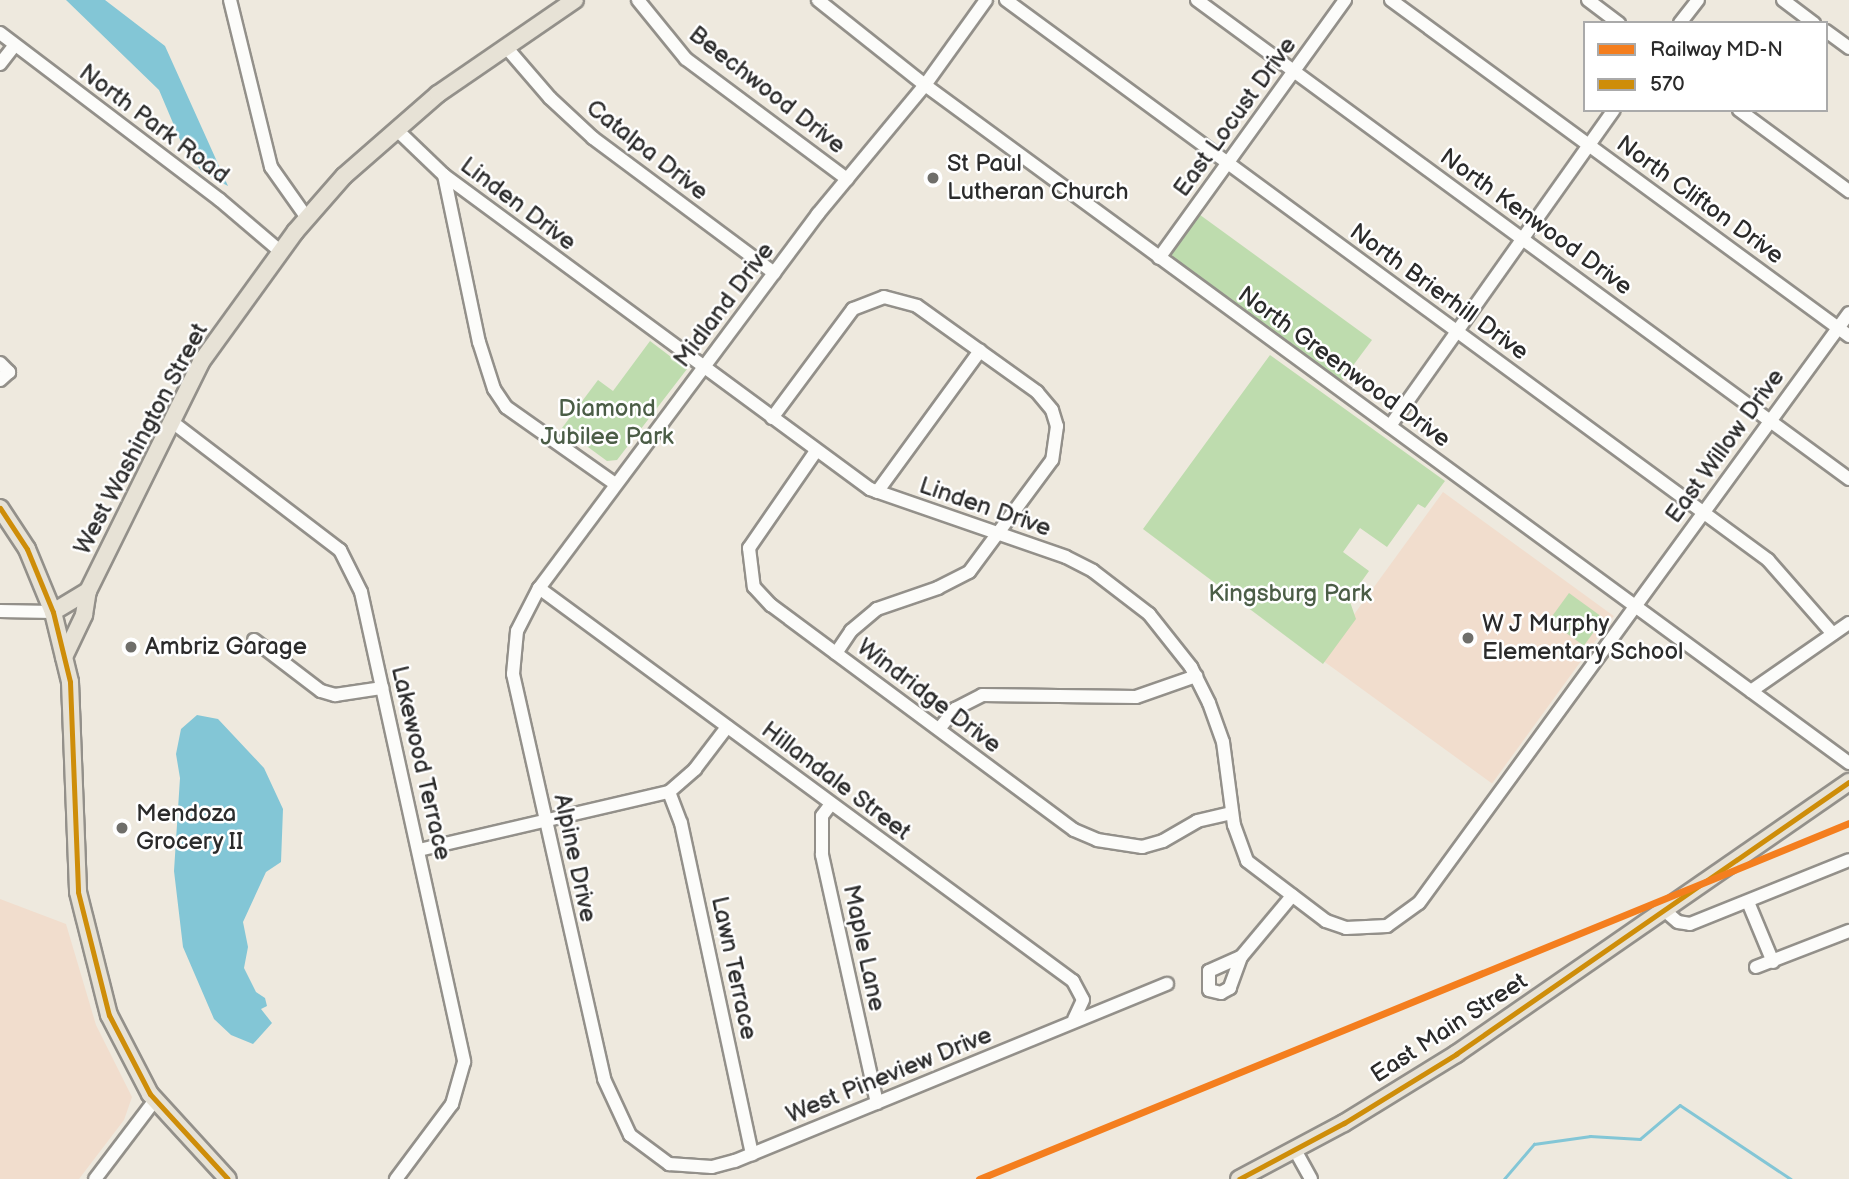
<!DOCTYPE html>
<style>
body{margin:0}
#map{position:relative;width:1849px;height:1179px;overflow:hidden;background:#eee9de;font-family:"Balsamiq Sans",sans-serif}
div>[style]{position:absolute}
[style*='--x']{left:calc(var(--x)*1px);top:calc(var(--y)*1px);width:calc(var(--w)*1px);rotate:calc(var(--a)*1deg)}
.built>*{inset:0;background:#f1ddcd;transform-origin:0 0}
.green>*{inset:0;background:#bedcae;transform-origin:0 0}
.water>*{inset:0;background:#83c6d6}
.stream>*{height:2.5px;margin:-1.25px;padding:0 1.25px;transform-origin:1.25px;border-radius:1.25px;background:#83c6d6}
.roads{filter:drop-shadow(2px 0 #93908a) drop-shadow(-2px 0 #93908a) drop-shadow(0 2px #93908a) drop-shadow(0 -2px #93908a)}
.minor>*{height:12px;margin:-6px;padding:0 6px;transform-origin:6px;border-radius:6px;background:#fcfcfa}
.major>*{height:16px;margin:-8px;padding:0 8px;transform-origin:8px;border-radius:8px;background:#e7e2d6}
.bus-1>*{height:5px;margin:-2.5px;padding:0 2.5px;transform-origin:2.5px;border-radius:2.5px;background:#ce8d09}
.rail-1>*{height:7px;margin:-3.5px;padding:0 3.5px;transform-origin:3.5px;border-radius:3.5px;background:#f47e1e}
.dots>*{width:19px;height:19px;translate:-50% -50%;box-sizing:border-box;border:4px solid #fff;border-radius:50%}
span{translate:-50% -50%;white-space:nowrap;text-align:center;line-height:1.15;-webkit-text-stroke:5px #fff;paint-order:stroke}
.street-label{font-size:24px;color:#2b2b2b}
.poi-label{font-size:24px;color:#2b2b2b}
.left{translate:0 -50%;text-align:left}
.park-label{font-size:24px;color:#4b5d46}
.legend{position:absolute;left:1583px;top:21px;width:245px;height:91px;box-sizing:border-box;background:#fff;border:2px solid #aaa;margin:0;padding:9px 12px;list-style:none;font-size:21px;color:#2b2b2b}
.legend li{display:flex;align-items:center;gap:14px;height:35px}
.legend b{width:35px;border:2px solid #aaa}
</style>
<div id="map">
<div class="built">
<i style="left:1443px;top:492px;width:211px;height:207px;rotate:36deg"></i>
<i style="clip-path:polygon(0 899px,66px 924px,96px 1025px,132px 1097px,124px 1120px,79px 1179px,0 1179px)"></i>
</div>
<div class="green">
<i style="clip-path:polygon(1196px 212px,1372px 340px,1340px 383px,1173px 262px,1171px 246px)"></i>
<i style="clip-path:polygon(650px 341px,687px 369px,617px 460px,607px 461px,562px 428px,598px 380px,613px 391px)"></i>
<i style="clip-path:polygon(1270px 355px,1445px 481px,1425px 508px,1418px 504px,1387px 547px,1360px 528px,1343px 552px,1369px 571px,1349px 599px,1356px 619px,1323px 664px,1143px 529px)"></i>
<i style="left:1569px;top:593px;width:43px;height:34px;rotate:36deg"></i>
</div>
<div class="water">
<i style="clip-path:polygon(66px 0,105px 0,165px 46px,228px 186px,202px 172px,184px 149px,159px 90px)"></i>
<i style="clip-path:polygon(197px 715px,218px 719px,264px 768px,283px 809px,281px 862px,266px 872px,243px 922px,248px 947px,244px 968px,256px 992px,265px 998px,267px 1006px,261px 1009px,272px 1023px,253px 1044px,231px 1035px,214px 1019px,183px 947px,174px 871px,180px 778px,176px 754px,181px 729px)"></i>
</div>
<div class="stream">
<i style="--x:1504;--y:1179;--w:46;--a:-49.4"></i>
<i style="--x:1534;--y:1144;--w:57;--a:-8.1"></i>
<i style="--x:1590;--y:1136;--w:50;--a:3.4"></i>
<i style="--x:1640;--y:1139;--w:52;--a:-40.4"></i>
<i style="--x:1680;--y:1105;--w:133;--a:33.7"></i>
</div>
<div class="roads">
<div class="minor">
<i style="--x:230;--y:0;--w:172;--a:76.2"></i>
<i style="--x:271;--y:167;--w:62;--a:54.8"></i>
<i style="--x:638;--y:0;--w:76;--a:50.9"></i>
<i style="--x:686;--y:59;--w:201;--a:36.7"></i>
<i style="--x:818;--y:0;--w:137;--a:38.5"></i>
<i style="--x:925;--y:85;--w:1146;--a:36.27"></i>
<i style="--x:986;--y:0;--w:105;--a:125.7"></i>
<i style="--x:925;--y:85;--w:168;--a:129.7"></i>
<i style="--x:818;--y:214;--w:467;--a:126.7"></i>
<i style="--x:539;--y:588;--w:48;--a:117.1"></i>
<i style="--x:517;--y:631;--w:43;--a:95.3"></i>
<i style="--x:513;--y:674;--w:415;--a:77.3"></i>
<i style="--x:604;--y:1079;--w:62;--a:65.1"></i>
<i style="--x:630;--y:1135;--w:49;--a:36.6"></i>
<i style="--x:669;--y:1164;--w:43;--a:4"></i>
<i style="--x:712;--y:1167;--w:24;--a:-15"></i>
<i style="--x:735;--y:1161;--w:467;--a:-22.3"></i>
<i style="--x:1006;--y:0;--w:946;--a:36.31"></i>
<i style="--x:1768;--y:560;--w:98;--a:48.7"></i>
<i style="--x:1197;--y:0;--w:809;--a:36.3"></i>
<i style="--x:1391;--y:0;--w:568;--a:36.26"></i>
<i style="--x:1588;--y:0;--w:39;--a:37"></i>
<i style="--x:1783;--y:0;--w:39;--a:37"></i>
<i style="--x:1680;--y:23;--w:29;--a:-52"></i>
<i style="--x:1826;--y:31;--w:29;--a:36"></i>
<i style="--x:0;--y:33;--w:276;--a:37.2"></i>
<i style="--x:220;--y:200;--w:79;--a:40.4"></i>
<i style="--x:506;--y:47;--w:67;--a:49.2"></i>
<i style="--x:550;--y:98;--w:59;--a:42.9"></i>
<i style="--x:593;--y:138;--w:226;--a:36.7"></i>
<i style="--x:0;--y:64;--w:24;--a:-52"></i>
<i style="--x:1739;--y:110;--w:137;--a:36.4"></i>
<i style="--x:396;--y:129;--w:66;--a:43.8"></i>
<i style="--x:444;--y:175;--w:529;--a:36.39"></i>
<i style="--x:870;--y:489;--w:207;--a:19.1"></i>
<i style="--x:1066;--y:557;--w:30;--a:27"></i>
<i style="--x:1093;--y:571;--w:71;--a:37.5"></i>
<i style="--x:1149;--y:614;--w:68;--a:51.6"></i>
<i style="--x:1191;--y:667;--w:40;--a:63.4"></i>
<i style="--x:1209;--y:703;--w:41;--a:70.3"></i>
<i style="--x:1223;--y:742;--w:84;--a:82.5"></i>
<i style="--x:1234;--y:825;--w:38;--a:70"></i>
<i style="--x:1247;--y:861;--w:99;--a:37.2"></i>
<i style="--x:1326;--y:921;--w:21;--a:19"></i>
<i style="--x:1346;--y:928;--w:41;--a:-2.8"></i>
<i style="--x:1387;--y:926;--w:39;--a:-36"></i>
<i style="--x:1419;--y:903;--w:730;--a:-53.91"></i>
<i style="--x:444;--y:175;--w:171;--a:78.2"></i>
<i style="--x:479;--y:342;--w:49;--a:72.3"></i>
<i style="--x:494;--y:389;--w:22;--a:56"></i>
<i style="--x:506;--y:407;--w:133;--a:35.2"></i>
<i style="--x:1159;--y:258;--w:318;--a:-54.2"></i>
<i style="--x:0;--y:363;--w:13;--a:45"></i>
<i style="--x:9;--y:372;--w:12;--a:138"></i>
<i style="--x:772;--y:418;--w:136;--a:-53.4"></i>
<i style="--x:853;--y:309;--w:33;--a:-21"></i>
<i style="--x:884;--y:297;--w:34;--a:15"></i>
<i style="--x:917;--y:306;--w:148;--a:35.6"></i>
<i style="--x:1037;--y:392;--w:23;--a:50"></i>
<i style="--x:1052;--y:410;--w:17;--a:73"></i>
<i style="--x:1057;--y:426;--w:34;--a:98"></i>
<i style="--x:1052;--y:460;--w:139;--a:126.5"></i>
<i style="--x:969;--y:572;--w:35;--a:153"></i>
<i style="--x:938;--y:588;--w:65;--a:161"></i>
<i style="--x:877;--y:609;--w:34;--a:140"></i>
<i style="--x:851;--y:631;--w:27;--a:124"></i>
<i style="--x:171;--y:421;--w:213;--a:37.4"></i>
<i style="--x:340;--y:550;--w:47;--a:63.4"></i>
<i style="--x:361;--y:592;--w:481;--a:77.6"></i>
<i style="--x:464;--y:1062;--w:44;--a:105.9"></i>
<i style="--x:452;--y:1104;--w:94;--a:126.7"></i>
<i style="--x:1390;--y:426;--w:387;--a:-54.7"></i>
<i style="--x:816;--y:451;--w:118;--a:124.6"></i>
<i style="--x:749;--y:548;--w:39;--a:83"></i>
<i style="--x:754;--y:587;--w:25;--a:47"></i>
<i style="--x:771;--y:605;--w:377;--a:36.6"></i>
<i style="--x:1074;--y:830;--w:25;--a:23"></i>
<i style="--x:1097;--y:840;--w:46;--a:8.8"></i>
<i style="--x:1142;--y:847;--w:22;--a:-16"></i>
<i style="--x:1163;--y:841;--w:39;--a:-30"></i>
<i style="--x:1197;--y:821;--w:36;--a:-13"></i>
<i style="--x:877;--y:492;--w:175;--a:-53.9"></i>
<i style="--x:539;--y:588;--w:663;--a:36.35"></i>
<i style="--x:1073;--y:981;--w:21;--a:62"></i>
<i style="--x:1083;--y:1000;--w:21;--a:115"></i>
<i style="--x:0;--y:611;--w:53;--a:1.1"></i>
<i style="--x:254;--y:640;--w:84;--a:37.3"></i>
<i style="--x:321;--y:691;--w:15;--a:16"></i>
<i style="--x:335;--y:695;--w:48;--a:-8.5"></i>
<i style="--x:1751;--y:691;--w:119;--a:-34.8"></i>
<i style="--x:939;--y:729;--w:26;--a:-51"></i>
<i style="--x:955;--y:709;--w:30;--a:-27"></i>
<i style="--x:982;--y:695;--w:154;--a:0.7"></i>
<i style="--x:1136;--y:697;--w:64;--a:-19.3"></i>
<i style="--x:669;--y:792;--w:33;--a:69"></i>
<i style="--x:681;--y:823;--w:339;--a:77.9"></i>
<i style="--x:831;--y:804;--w:15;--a:127"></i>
<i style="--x:822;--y:816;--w:39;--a:90"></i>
<i style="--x:822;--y:855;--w:254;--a:77.5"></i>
<i style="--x:419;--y:850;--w:257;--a:-13.1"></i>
<i style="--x:669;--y:792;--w:35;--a:-41"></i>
<i style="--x:695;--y:769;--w:53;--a:-52.7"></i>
<i style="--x:1748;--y:902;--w:65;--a:67.4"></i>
<i style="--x:1664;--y:910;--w:18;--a:41"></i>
<i style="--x:1678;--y:922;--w:12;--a:9"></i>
<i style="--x:1690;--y:924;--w:171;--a:-21.9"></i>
<i style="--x:1241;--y:957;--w:33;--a:110"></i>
<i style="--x:1230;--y:988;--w:10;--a:151"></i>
<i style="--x:1221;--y:993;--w:12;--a:-166"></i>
<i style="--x:1209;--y:990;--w:19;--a:-90"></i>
<i style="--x:1209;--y:971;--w:35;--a:-24"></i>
<i style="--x:1241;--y:957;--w:80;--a:-50.1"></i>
<i style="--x:1756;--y:967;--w:100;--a:-21.2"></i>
<i style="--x:1295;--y:1150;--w:33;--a:61"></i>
<i style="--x:95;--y:1179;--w:99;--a:-52.8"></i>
</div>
<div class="major">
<i style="--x:0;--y:508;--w:49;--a:56.6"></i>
<i style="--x:27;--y:549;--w:68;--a:67.6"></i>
<i style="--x:53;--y:612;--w:72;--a:76.3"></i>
<i style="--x:70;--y:682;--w:210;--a:87.8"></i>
<i style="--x:78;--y:892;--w:127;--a:75.9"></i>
<i style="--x:109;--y:1015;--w:89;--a:62.6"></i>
<i style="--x:150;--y:1094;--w:115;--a:47.5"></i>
<i style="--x:53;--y:612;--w:41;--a:-31"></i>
<i style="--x:88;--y:591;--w:255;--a:-63.7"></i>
<i style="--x:201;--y:362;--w:160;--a:-54.1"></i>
<i style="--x:295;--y:232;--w:74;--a:-48.8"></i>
<i style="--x:344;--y:176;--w:125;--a:-41.1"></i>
<i style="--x:438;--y:94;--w:166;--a:-34.5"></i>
<i style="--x:64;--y:657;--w:47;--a:-64.5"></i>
<i style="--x:84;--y:615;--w:24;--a:-81"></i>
<i style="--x:1239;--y:1179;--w:119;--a:-28.1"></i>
<i style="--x:1344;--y:1123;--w:132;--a:-31.6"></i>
<i style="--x:1456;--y:1054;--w:478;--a:-34.7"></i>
</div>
</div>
<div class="bus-1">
<i style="--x:0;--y:508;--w:49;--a:56.6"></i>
<i style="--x:27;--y:549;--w:68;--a:67.6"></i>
<i style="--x:53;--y:612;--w:72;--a:76.3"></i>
<i style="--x:70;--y:682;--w:210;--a:87.8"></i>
<i style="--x:78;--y:892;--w:127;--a:75.9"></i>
<i style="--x:109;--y:1015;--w:89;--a:62.6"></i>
<i style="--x:150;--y:1094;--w:115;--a:47.5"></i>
<i style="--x:1239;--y:1179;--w:119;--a:-28.1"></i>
<i style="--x:1344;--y:1123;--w:132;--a:-31.6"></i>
<i style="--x:1456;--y:1054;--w:478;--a:-34.7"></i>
</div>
<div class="rail-1">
<i style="--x:979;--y:1179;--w:940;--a:-22.25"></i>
</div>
<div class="dots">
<i style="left:933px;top:178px;background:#6f6e6a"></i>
<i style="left:1468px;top:638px;background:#6f6e6a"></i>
<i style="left:131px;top:647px;background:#6f6e6a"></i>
<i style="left:122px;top:828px;background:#6f6e6a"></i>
</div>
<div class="street-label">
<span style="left:767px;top:90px;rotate:38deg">Beechwood Drive</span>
<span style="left:1235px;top:117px;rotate:-54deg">East Locust Drive</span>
<span style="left:154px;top:124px;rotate:37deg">North Park Road</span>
<span style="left:647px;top:150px;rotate:38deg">Catalpa Drive</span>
<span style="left:1700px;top:200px;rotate:36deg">North Clifton Drive</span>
<span style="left:518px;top:204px;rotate:37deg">Linden Drive</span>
<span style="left:1536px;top:222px;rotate:36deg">North Kenwood Drive</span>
<span style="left:1439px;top:292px;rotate:36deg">North Brierhill Drive</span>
<span style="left:724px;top:305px;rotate:-53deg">Midland Drive</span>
<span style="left:1344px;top:367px;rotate:36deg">North Greenwood Drive</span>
<span style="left:141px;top:439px;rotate:-62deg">West Washington Street</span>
<span style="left:1725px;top:446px;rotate:-54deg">East Willow Drive</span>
<span style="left:985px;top:507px;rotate:19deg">Linden Drive</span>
<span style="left:929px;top:696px;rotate:37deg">Windridge Drive</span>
<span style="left:421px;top:763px;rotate:77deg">Lakewood Terrace</span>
<span style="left:836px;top:781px;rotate:37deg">Hillandale Street</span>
<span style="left:575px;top:858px;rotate:78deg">Alpine Drive</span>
<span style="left:864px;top:948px;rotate:78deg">Maple Lane</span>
<span style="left:734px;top:968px;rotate:78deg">Lawn Terrace</span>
<span style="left:1449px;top:1028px;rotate:-33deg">East Main Street</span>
<span style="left:889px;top:1075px;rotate:-22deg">West Pineview Drive</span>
</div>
<div class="poi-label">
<span class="left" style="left:947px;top:178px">St Paul<br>Lutheran Church</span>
<span class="left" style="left:1482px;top:638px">W J Murphy<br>Elementary School</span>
<span class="left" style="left:145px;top:647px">Ambriz Garage</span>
<span class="left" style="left:136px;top:828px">Mendoza<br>Grocery II</span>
</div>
<div class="park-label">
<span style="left:607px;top:423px">Diamond<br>Jubilee Park</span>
<span style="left:1290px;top:594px">Kingsburg Park</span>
</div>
<ul class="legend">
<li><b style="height:9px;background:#f47e1e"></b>Railway MD-N</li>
<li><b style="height:9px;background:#ce8d09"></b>570</li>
</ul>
</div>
